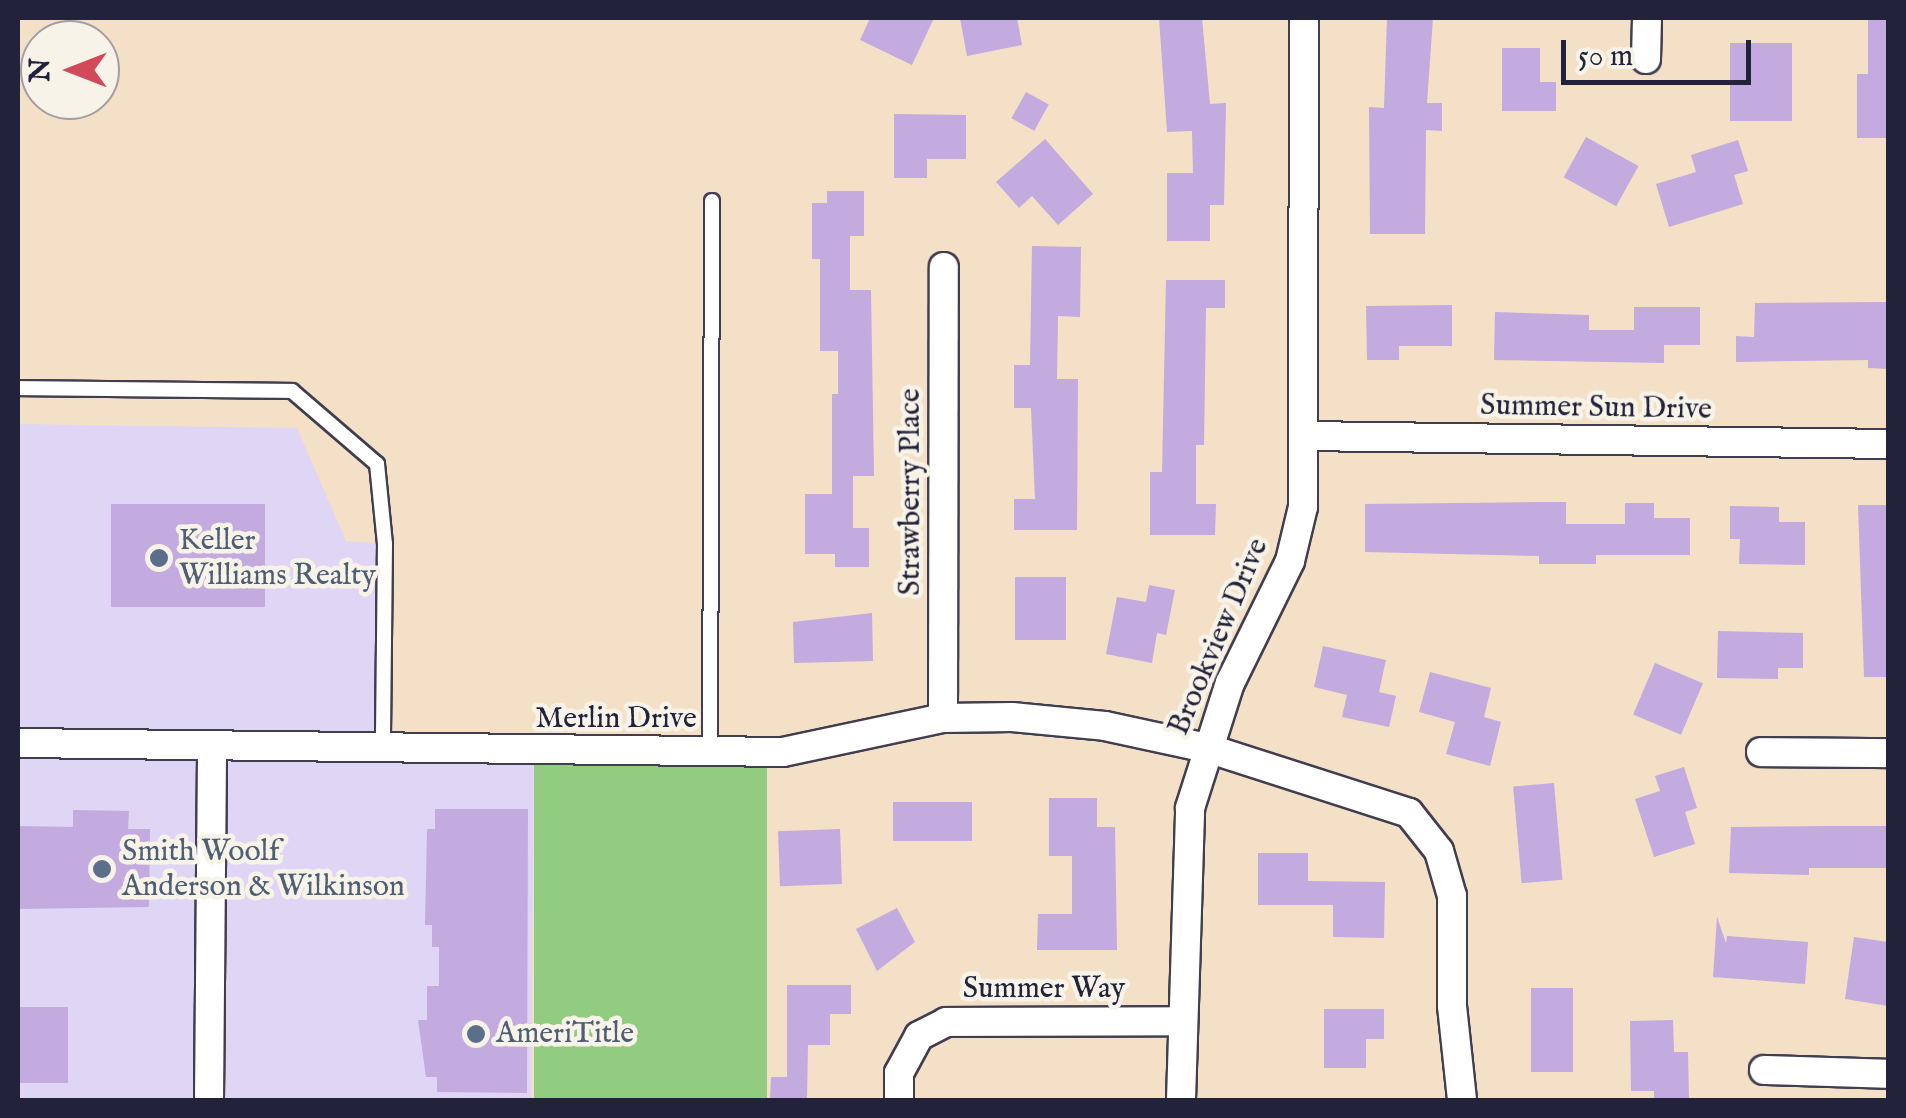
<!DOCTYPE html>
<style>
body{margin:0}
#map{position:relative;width:1906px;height:1118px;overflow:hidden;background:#f3e0c6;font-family:"IM FELL English",serif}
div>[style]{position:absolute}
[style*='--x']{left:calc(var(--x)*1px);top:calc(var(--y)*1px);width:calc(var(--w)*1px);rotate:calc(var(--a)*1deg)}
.built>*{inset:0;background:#dfd5f5}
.green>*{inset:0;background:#91cc80;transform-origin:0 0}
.building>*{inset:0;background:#c3aadf;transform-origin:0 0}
.roads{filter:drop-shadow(2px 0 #413e50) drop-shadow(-2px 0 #413e50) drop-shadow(0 2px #413e50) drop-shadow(0 -2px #413e50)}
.lane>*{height:14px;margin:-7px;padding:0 7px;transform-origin:7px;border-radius:7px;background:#fff}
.street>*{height:28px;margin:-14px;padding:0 14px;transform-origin:14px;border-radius:14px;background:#fff}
.dots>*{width:28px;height:28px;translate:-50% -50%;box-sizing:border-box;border:5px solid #f7f3e8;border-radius:50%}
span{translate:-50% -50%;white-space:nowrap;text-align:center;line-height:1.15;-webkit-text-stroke:9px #f7f3e8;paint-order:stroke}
.street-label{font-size:30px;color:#22223b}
.service-label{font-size:30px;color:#4e5e75}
.left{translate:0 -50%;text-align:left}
.frame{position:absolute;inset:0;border:20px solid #22223b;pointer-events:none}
.north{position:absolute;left:20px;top:20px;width:100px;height:100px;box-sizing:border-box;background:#f7f3e8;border:2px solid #a29fa3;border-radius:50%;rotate:270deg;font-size:28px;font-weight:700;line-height:40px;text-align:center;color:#22223b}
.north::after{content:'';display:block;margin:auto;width:35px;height:45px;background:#d1495b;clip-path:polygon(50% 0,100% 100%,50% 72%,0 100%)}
.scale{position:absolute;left:1561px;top:40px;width:190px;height:45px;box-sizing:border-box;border:5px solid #22223b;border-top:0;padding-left:12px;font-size:30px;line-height:35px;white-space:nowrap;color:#22223b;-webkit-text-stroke:8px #f7f3e8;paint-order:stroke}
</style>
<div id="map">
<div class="built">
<i style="clip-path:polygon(18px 424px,297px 428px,346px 541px,385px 544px,383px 749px,534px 751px,531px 1100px,18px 1100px)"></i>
</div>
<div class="green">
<i style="left:534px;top:751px;width:233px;height:349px"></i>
</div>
<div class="building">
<i style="clip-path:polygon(870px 18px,934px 18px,912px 65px,860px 40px)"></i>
<i style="clip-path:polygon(960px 18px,1017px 18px,1022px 45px,967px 56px)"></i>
<i style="clip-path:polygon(1159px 18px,1202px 18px,1210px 104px,1226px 103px,1224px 205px,1210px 205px,1210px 241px,1167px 241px,1167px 173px,1193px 173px,1192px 131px,1167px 132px)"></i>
<i style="clip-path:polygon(1387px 18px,1433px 18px,1427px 103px,1442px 103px,1442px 131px,1426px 130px,1425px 234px,1370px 234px,1369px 107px,1384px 108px)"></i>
<i style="clip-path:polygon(1868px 18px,1888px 18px,1888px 138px,1857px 138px,1857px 74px,1868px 74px)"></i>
<i style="left:1730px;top:43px;width:62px;height:78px"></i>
<i style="clip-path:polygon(1502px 48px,1540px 48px,1540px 82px,1556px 82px,1556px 111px,1502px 111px)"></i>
<i style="left:1026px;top:92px;width:26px;height:30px;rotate:29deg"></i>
<i style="clip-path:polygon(894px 114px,966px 115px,966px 159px,927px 159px,927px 178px,894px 178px)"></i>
<i style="left:1586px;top:137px;width:60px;height:46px;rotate:29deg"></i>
<i style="clip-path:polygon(1045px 139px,1093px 194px,1058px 225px,1032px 196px,1019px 208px,996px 182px)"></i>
<i style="clip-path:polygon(1738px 140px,1748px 171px,1734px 175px,1743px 204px,1669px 227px,1656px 184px,1696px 172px,1691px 155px)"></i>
<i style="clip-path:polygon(827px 191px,864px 191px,864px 236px,850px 236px,850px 290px,871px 290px,874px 476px,853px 476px,853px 528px,869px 528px,869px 567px,835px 567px,835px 554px,805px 554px,805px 494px,832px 494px,832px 394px,838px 394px,838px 351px,820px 351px,820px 259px,812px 259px,812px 203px,827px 203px)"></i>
<i style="clip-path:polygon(1032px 246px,1081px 247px,1080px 317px,1058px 316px,1057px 379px,1078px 379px,1077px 530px,1014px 530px,1014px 499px,1035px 499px,1031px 408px,1014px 408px,1014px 365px,1030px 365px)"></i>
<i style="clip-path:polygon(1166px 280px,1225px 280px,1225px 308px,1206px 308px,1204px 445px,1196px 445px,1196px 504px,1216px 504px,1215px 535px,1150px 535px,1150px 472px,1162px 472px)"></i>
<i style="clip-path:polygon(1888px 302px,1888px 369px,1868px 368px,1868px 360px,1736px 362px,1736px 336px,1754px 337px,1755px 303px)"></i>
<i style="clip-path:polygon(1452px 305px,1452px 346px,1399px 346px,1399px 360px,1367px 360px,1366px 306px)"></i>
<i style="clip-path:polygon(1634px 307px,1700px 307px,1700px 345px,1664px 345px,1664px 363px,1494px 360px,1495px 312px,1589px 315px,1589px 330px,1634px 330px)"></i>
<i style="clip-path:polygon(1539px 502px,1566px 502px,1566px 524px,1625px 524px,1625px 503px,1654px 503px,1654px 518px,1690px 518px,1690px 555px,1596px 555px,1596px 564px,1539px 564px,1539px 556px,1365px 552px,1365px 504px)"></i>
<i style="left:111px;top:504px;width:154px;height:103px"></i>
<i style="clip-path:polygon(1858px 505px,1888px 505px,1888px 677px,1864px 677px)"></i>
<i style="clip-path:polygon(1730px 506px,1779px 507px,1779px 522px,1805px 522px,1805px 565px,1739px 564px,1740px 539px,1730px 539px)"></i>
<i style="left:1015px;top:577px;width:51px;height:63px"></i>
<i style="clip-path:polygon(1149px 585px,1175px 590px,1166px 635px,1157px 633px,1152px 663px,1106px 654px,1117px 597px,1146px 602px)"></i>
<i style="clip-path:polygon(872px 613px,873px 661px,794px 663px,793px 622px)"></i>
<i style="clip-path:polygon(1718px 631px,1803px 633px,1803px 668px,1778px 668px,1778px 679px,1717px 678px)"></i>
<i style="clip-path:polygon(1323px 646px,1386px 660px,1379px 692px,1396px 696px,1389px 727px,1342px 717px,1347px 695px,1314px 687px)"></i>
<i style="left:1655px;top:663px;width:52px;height:56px;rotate:23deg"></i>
<i style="clip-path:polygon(1430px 672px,1491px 688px,1484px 717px,1501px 722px,1490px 766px,1446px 754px,1455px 722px,1419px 712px)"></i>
<i style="clip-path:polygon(1684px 767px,1697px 808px,1685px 812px,1695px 844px,1654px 857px,1635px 799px,1660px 791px,1655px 776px)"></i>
<i style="left:1554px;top:783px;width:97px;height:41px;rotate:85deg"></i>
<i style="clip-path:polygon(1049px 798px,1097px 798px,1097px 827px,1115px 827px,1117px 950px,1037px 950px,1038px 914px,1072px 914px,1072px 856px,1049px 856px)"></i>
<i style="left:893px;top:802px;width:79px;height:39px"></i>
<i style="clip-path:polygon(435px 809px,528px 809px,527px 1093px,437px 1092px,437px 1077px,426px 1077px,418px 1020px,427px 1020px,427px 986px,439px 986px,439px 947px,432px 947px,432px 925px,425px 925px,427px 829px,435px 829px)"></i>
<i style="clip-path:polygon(73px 810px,129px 811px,128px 829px,150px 829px,149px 907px,18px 909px,18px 826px,73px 827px)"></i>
<i style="clip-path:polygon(1831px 826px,1888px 826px,1888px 868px,1809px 868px,1809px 875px,1729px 873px,1731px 827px)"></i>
<i style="left:840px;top:829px;width:55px;height:62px;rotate:88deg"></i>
<i style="clip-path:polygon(1258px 853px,1308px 853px,1308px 881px,1385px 882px,1384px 938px,1333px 937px,1333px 905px,1258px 905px)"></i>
<i style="clip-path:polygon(897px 908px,915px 942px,877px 971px,856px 929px)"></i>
<i style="clip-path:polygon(1717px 917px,1726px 943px,1727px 936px,1808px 942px,1805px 984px,1713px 977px)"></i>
<i style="clip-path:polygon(1854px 937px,1888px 942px,1888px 1006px,1845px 999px)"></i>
<i style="clip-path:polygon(787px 985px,851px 985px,851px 1014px,830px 1014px,830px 1045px,808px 1045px,807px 1100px,770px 1100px,771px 1077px,787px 1077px)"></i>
<i style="left:1531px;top:988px;width:42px;height:84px"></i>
<i style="left:18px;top:1007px;width:50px;height:76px"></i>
<i style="clip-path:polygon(1324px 1009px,1384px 1009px,1384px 1039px,1366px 1039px,1366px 1068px,1324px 1068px)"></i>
<i style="clip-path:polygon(1673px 1020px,1674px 1052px,1688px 1052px,1689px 1100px,1654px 1100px,1654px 1091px,1631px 1091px,1630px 1021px)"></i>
</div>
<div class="roads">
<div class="lane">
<i style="--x:18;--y:388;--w:274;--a:0.6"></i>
<i style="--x:292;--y:391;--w:112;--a:40.7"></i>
<i style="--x:377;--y:464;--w:80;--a:84.3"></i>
<i style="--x:385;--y:544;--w:205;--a:90.6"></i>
<i style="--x:710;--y:752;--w:551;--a:-89.79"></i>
</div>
<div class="street">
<i style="--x:1646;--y:59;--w:41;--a:-88.6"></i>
<i style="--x:1303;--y:436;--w:585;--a:0.78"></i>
<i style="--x:943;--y:718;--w:451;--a:-89.9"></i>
<i style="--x:18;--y:743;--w:765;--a:0.67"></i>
<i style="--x:783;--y:752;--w:164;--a:-12"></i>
<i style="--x:943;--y:718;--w:69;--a:-0.8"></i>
<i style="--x:1012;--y:717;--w:93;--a:5.5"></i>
<i style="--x:1105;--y:726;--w:104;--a:12.2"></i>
<i style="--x:1207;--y:748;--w:212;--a:17.8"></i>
<i style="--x:1409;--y:813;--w:48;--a:51.7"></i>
<i style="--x:1439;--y:851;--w:47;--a:73.9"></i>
<i style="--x:1452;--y:896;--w:110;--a:90"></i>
<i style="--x:1452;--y:1006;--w:95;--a:83.9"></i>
<i style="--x:1761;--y:752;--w:127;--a:0.5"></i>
<i style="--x:1764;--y:1070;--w:124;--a:1.8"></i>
<i style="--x:209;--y:1100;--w:352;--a:-89.5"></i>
<i style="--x:899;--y:1100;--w:27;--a:-90"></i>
<i style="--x:899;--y:1073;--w:42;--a:-61.6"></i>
<i style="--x:919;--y:1036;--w:30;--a:-27"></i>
<i style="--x:946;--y:1022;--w:236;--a:-0.2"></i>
<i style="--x:1181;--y:1100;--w:292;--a:-88.2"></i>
<i style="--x:1190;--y:808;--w:131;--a:-72.3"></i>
<i style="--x:1230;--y:683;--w:136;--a:-63.8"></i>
<i style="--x:1290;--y:561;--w:56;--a:-76.5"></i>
<i style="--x:1303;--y:507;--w:489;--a:-89.9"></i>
</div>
</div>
<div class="dots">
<i style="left:159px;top:558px;background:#5c6f8a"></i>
<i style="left:102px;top:869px;background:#5c6f8a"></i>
<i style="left:476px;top:1034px;background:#5c6f8a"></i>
</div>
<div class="street-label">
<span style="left:1596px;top:408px;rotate:1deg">Summer Sun Drive</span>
<span style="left:911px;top:492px;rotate:-90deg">Strawberry Place</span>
<span style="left:1219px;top:637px;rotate:-67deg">Brookview Drive</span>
<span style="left:616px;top:719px">Merlin Drive</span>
<span style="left:1044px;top:989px">Summer Way</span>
</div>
<div class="service-label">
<span class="left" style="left:179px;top:558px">Keller<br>Williams Realty</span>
<span class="left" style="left:122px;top:869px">Smith Woolf<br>Anderson &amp; Wilkinson</span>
<span class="left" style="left:496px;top:1034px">AmeriTitle</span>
</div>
<div class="frame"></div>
<div class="north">N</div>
<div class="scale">50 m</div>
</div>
